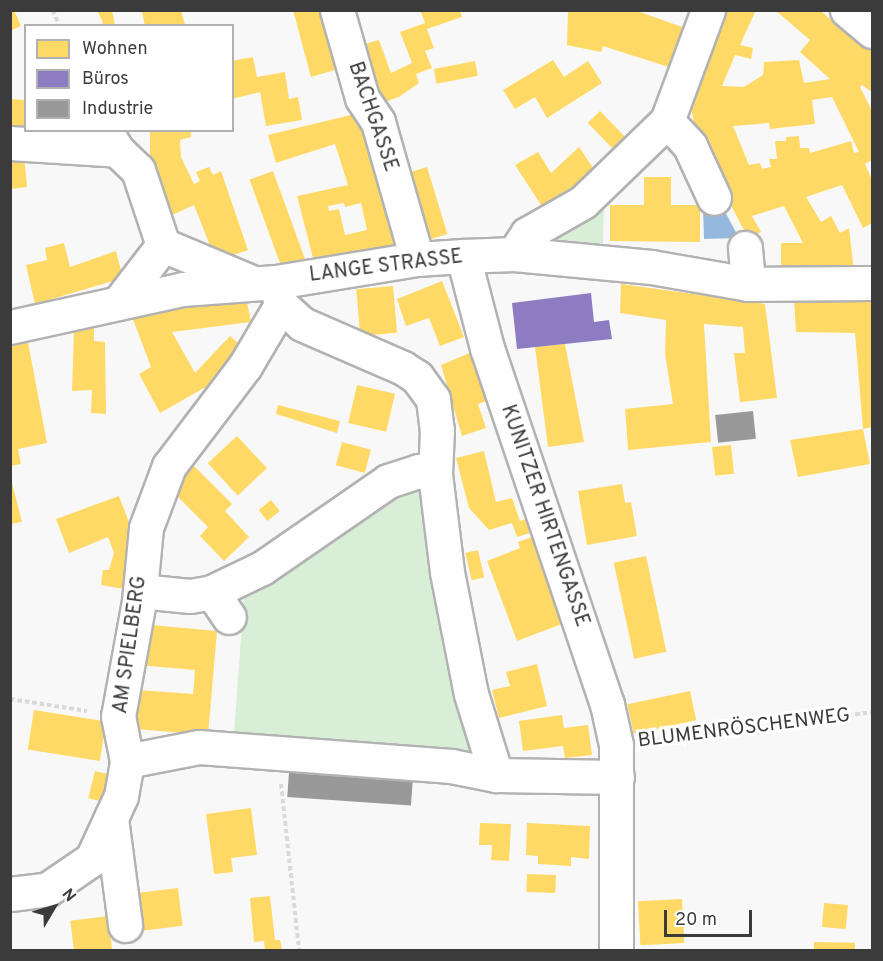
<!DOCTYPE html>
<meta charset="utf-8">
<style>
body{margin:0}
#map{position:relative;width:883px;height:961px;overflow:hidden;background:#f8f8f9;font-family:Overpass,sans-serif}
div>[style]{position:absolute}
[style*='--x']{left:calc(var(--x)*1px);top:calc(var(--y)*1px);width:calc(var(--w)*1px);rotate:calc(var(--a)*1deg)}
.green>*{inset:0;background:#d9eed6}
.water>*{inset:0;background:#95b9de}
.homes>*{inset:0;background:#ffd966;transform-origin:0 0}
.offices>*{inset:0;background:#8e7cc3}
.industry>*{inset:0;background:#999;transform-origin:0 0}
.path>*{height:4px;margin-top:-2px;transform-origin:0;background:repeating-linear-gradient(90deg,#d9d9da 0 4.5px,transparent 0 7.5px)}
.roads{filter:drop-shadow(2px 0 #b2b2b3) drop-shadow(-2px 0 #b2b2b3) drop-shadow(0 2px #b2b2b3) drop-shadow(0 -2px #b2b2b3)}
.minor>*{height:33px;margin:-16.5px;padding:0 16.5px;transform-origin:16.5px;border-radius:16.5px;background:#fefefe}
span{translate:-50% -50%;white-space:nowrap;text-align:center;line-height:1.15;-webkit-text-stroke:6px #fff;paint-order:stroke}
.street-label{font-size:20px;color:#3b3b3c}
.frame{position:absolute;inset:0;border:12px solid #3b3b3c;pointer-events:none}
.legend{position:absolute;left:24px;top:24px;width:210px;height:108px;box-sizing:border-box;background:#fff;border:2px solid #b1b1b1;margin:0;padding:8px 10px;list-style:none;font-size:18px;color:#3b3b3c}
.legend li{display:flex;align-items:center;gap:12px;height:30px}
.legend b{width:30px;border:2px solid #b1b1b1}
.north{position:absolute;left:24px;top:877px;width:60px;height:60px;-webkit-text-stroke:4px #fff;paint-order:stroke;rotate:52deg;font-size:16px;font-weight:700;line-height:24px;text-align:center;color:#3b3b3c}
.north::after{content:'';display:block;margin:auto;width:21px;height:27px;background:#3b3b3c;clip-path:polygon(50% 0,100% 100%,50% 72%,0 100%)}
.scale{position:absolute;left:664px;top:910px;width:88px;height:27px;box-sizing:border-box;border:3px solid #3b3b3c;border-top:0;padding-left:8px;font-size:18px;line-height:21px;white-space:nowrap;color:#3b3b3c;-webkit-text-stroke:4px #fff;paint-order:stroke}
</style>
<div id="map">
<div class="green">
<i style="clip-path:polygon(604px 208px,603px 247px,539px 241px,585px 218px)"></i>
<i style="clip-path:polygon(418px 479px,489px 767px,368px 745px,234px 734px,245px 583px)"></i>
</div>
<div class="water">
<i style="clip-path:polygon(721px 204px,739px 238px,704px 239px,703px 207px)"></i>
</div>
<div class="homes">
<i style="clip-path:polygon(10px 10px,14px 10px,21px 26px,10px 31px)"></i>
<i style="clip-path:polygon(97px 10px,112px 10px,115px 26px,98px 26px,103px 23px)"></i>
<i style="clip-path:polygon(181px 10px,185px 25px,145px 26px,142px 12px)"></i>
<i style="clip-path:polygon(293px 10px,329px 10px,345px 67px,311px 77px)"></i>
<i style="clip-path:polygon(420px 10px,460px 10px,462px 17px,427px 29px,434px 48px,425px 51px,432px 68px,416px 74px,419px 83px,399px 97px,373px 106px,355px 47px,379px 40px,391px 73px,412px 63px,400px 32px,425px 23px)"></i>
<i style="clip-path:polygon(568px 10px,634px 10px,691px 30px,678px 70px,603px 46px,601px 52px,567px 45px)"></i>
<i style="clip-path:polygon(evenodd,726px 10px,756px 10px,740px 45px,753px 48px,751px 59px,735px 55px,722px 86px,744px 87px,763px 75px,764px 62px,799px 60px,804px 83px,830px 79px,800px 52px,810px 40px,775px 10px,820px 10px,859px 45px,861px 42px,872px 51px,872px 92px,862px 85px,860px 87px,872px 111px,872px 160px,865px 164px,872px 180px,872px 223px,863px 228px,842px 185px,806px 197px,821px 222px,831px 216px,840px 233px,849px 228px,854px 271px,781px 273px,781px 243px,803px 243px,784px 206px,752px 216px,761px 232px,748px 238px,698px 142px,691px 108px,694px 85px,726px 10px,832px 97px,859px 152px,854px 153px,851px 141px,810px 153px,809px 148px,800px 148px,799px 136px,786px 137px,786px 141px,775px 141px,777px 159px,769px 159px,771px 167px,762px 169px,760px 163px,749px 165px,733px 126px,769px 123px,770px 129px,815px 124px,812px 100px,832px 97px)"></i>
<i style="clip-path:polygon(253px 57px,257px 77px,285px 72px,289px 99px,298px 97px,302px 120px,266px 126px,260px 92px,232px 99px,232px 61px)"></i>
<i style="clip-path:polygon(553px 60px,564px 77px,588px 61px,602px 83px,547px 118px,535px 97px,515px 109px,503px 90px)"></i>
<i style="left:475px;top:61px;width:15px;height:42px;rotate:79deg"></i>
<i style="clip-path:polygon(10px 99px,26px 100px,26px 130px,77px 130px,77px 137px,10px 134px)"></i>
<i style="left:600px;top:111px;width:37px;height:17px;rotate:46deg"></i>
<i style="clip-path:polygon(evenodd,359px 113px,399px 244px,313px 258px,297px 196px,348px 185px,335px 144px,276px 163px,268px 135px,359px 113px,344px 203px,345px 207px,361px 203px,367px 230px,345px 235px,339px 209px,329px 211px,328px 206px,344px 203px)"></i>
<i style="clip-path:polygon(150px 130px,191px 130px,191px 137px,180px 140px,181px 157px,194px 184px,200px 181px,196px 172px,209px 167px,213px 175px,221px 171px,248px 250px,216px 261px,194px 205px,170px 216px,150px 169px)"></i>
<i style="clip-path:polygon(579px 147px,596px 172px,545px 211px,515px 165px,538px 152px,551px 173px)"></i>
<i style="clip-path:polygon(24px 155px,27px 187px,10px 189px,10px 156px)"></i>
<i style="left:427px;top:167px;width:70px;height:28px;rotate:73deg"></i>
<i style="left:273px;top:171px;width:95px;height:25px;rotate:70deg"></i>
<i style="clip-path:polygon(644px 177px,671px 177px,671px 205px,700px 205px,700px 242px,610px 241px,610px 205px,644px 205px)"></i>
<i style="clip-path:polygon(64px 243px,70px 267px,116px 251px,123px 278px,35px 304px,26px 265px,47px 260px,45px 248px)"></i>
<i style="clip-path:polygon(442px 281px,464px 337px,440px 346px,429px 318px,406px 326px,397px 299px)"></i>
<i style="clip-path:polygon(621px 284px,765px 304px,777px 398px,740px 402px,734px 353px,745px 353px,743px 327px,704px 324px,711px 442px,628px 450px,625px 409px,673px 404px,665px 354px,666px 320px,620px 313px)"></i>
<i style="left:393px;top:286px;width:47px;height:37px;rotate:85deg"></i>
<i style="clip-path:polygon(245px 292px,251px 322px,172px 332px,195px 373px,230px 336px,244px 348px,210px 401px,204px 388px,160px 413px,139px 374px,151px 367px,131px 314px)"></i>
<i style="clip-path:polygon(872px 299px,872px 427px,863px 429px,870px 464px,798px 477px,790px 440px,863px 429px,855px 333px,796px 332px,794px 300px)"></i>
<i style="clip-path:polygon(94px 326px,94px 341px,105px 342px,106px 414px,91px 413px,92px 390px,72px 391px,74px 329px)"></i>
<i style="clip-path:polygon(28px 342px,47px 443px,18px 449px,21px 464px,10px 466px,10px 347px)"></i>
<i style="clip-path:polygon(565px 344px,584px 442px,548px 447px,535px 347px)"></i>
<i style="clip-path:polygon(472px 352px,487px 401px,478px 404px,486px 428px,462px 436px,441px 365px)"></i>
<i style="left:357px;top:385px;width:39px;height:39px;rotate:13deg"></i>
<i style="clip-path:polygon(278px 405px,340px 421px,337px 433px,276px 414px)"></i>
<i style="left:237px;top:436px;width:44px;height:40px;rotate:47deg"></i>
<i style="left:342px;top:442px;width:30px;height:24px;rotate:15deg"></i>
<i style="left:731px;top:445px;width:29px;height:19px;rotate:84deg"></i>
<i style="clip-path:polygon(484px 451px,496px 502px,512px 498px,520px 521px,526px 519px,530px 533px,517px 537px,512px 523px,489px 530px,469px 508px,456px 458px)"></i>
<i style="clip-path:polygon(191px 463px,232px 504px,225px 511px,249px 537px,224px 561px,200px 536px,208px 527px,167px 486px)"></i>
<i style="clip-path:polygon(10px 475px,22px 522px,10px 524px)"></i>
<i style="clip-path:polygon(622px 484px,625px 503px,631px 502px,637px 536px,587px 545px,578px 491px)"></i>
<i style="clip-path:polygon(119px 496px,133px 533px,128px 536px,131px 545px,124px 589px,101px 585px,103px 570px,109px 570px,114px 553px,108px 537px,69px 553px,56px 519px)"></i>
<i style="left:271px;top:500px;width:14px;height:16px;rotate:51deg"></i>
<i style="clip-path:polygon(532px 537px,562px 624px,517px 641px,487px 561px,520px 548px,518px 542px)"></i>
<i style="left:478px;top:550px;width:28px;height:13px;rotate:77deg"></i>
<i style="left:646px;top:556px;width:98px;height:33px;rotate:78deg"></i>
<i style="clip-path:polygon(141px 624px,217px 631px,208px 735px,135px 729px,138px 690px,193px 694px,195px 670px,138px 665px)"></i>
<i style="clip-path:polygon(537px 664px,547px 706px,499px 718px,492px 690px,510px 686px,506px 672px)"></i>
<i style="left:690px;top:691px;width:30px;height:64px;rotate:78deg"></i>
<i style="left:34px;top:710px;width:73px;height:40px;rotate:9deg"></i>
<i style="clip-path:polygon(562px 715px,564px 728px,588px 725px,592px 755px,565px 758px,563px 746px,523px 751px,519px 721px)"></i>
<i style="left:95px;top:771px;width:16px;height:28px;rotate:14deg"></i>
<i style="clip-path:polygon(251px 808px,257px 855px,231px 858px,233px 872px,214px 874px,206px 814px)"></i>
<i style="clip-path:polygon(480px 823px,511px 824px,509px 861px,491px 860px,492px 845px,479px 845px)"></i>
<i style="clip-path:polygon(527px 823px,590px 826px,589px 859px,571px 857px,571px 866px,538px 864px,538px 856px,526px 855px)"></i>
<i style="left:527px;top:874px;width:29px;height:18px;rotate:2deg"></i>
<i style="left:178px;top:888px;width:38px;height:39px;rotate:83deg"></i>
<i style="clip-path:polygon(270px 896px,275px 940px,280px 940px,282px 950px,265px 950px,264px 941px,254px 942px,250px 898px)"></i>
<i style="left:682px;top:899px;width:44px;height:44px;rotate:87deg"></i>
<i style="left:824px;top:903px;width:24px;height:24px;rotate:5deg"></i>
<i style="left:108px;top:916px;width:34px;height:38px;rotate:83deg"></i>
<i style="left:814px;top:942px;width:41px;height:8px;rotate:1deg"></i>
</div>
<div class="offices">
<i style="clip-path:polygon(591px 293px,594px 322px,609px 320px,612px 339px,517px 349px,512px 303px)"></i>
</div>
<div class="industry">
<i style="left:753px;top:411px;width:28px;height:38px;rotate:84deg"></i>
<i style="left:289px;top:772px;width:124px;height:25px;rotate:4deg"></i>
</div>
<div class="path">
<i style="--x:53;--y:10;--w:17;--a:69"></i>
<i style="--x:10;--y:699;--w:78;--a:8.9"></i>
<i style="--x:647;--y:741;--w:227;--a:-7.3"></i>
<i style="--x:281;--y:784;--w:167;--a:83.8"></i>
</div>
<div class="roads">
<div class="minor">
<i style="--x:337;--y:10;--w:91;--a:74.1"></i>
<i style="--x:362;--y:98;--w:29;--a:56"></i>
<i style="--x:378;--y:122;--w:142;--a:74.1"></i>
<i style="--x:847;--y:10;--w:33;--a:40"></i>
<i style="--x:667;--y:121;--w:34;--a:47"></i>
<i style="--x:690;--y:146;--w:57;--a:65.2"></i>
<i style="--x:105;--y:130;--w:23;--a:59"></i>
<i style="--x:117;--y:150;--w:29;--a:44"></i>
<i style="--x:138;--y:170;--w:79;--a:71.6"></i>
<i style="--x:10;--y:143;--w:107;--a:3.7"></i>
<i style="--x:745;--y:248;--w:36;--a:85"></i>
<i style="--x:514;--y:254;--w:24;--a:-57"></i>
<i style="--x:527;--y:234;--w:64;--a:-29.7"></i>
<i style="--x:583;--y:202;--w:117;--a:-44"></i>
<i style="--x:667;--y:121;--w:118;--a:-69.7"></i>
<i style="--x:463;--y:256;--w:95;--a:75.4"></i>
<i style="--x:487;--y:348;--w:376;--a:71.4"></i>
<i style="--x:607;--y:704;--w:42;--a:77.6"></i>
<i style="--x:616;--y:745;--w:205;--a:90"></i>
<i style="--x:276;--y:282;--w:24;--a:78"></i>
<i style="--x:281;--y:305;--w:71;--a:120.5"></i>
<i style="--x:245;--y:366;--w:126;--a:127.2"></i>
<i style="--x:169;--y:466;--w:66;--a:110.4"></i>
<i style="--x:146;--y:528;--w:73;--a:95.5"></i>
<i style="--x:139;--y:601;--w:117;--a:100.3"></i>
<i style="--x:118;--y:716;--w:46;--a:78.7"></i>
<i style="--x:127;--y:761;--w:73;--a:-11"></i>
<i style="--x:199;--y:747;--w:253;--a:4.3"></i>
<i style="--x:451;--y:766;--w:46;--a:11.3"></i>
<i style="--x:496;--y:775;--w:121;--a:0.9"></i>
<i style="--x:120;--y:301;--w:71;--a:-52.5"></i>
<i style="--x:163;--y:245;--w:93;--a:22.7"></i>
<i style="--x:281;--y:305;--w:28;--a:42"></i>
<i style="--x:302;--y:324;--w:110;--a:23.5"></i>
<i style="--x:403;--y:368;--w:17;--a:33"></i>
<i style="--x:417;--y:377;--w:27;--a:54"></i>
<i style="--x:433;--y:399;--w:31;--a:83"></i>
<i style="--x:437;--y:430;--w:44;--a:92.6"></i>
<i style="--x:435;--y:474;--w:99;--a:83"></i>
<i style="--x:447;--y:572;--w:124;--a:78.9"></i>
<i style="--x:471;--y:694;--w:85;--a:72.8"></i>
<i style="--x:10;--y:327;--w:177;--a:-12.4"></i>
<i style="--x:183;--y:289;--w:93;--a:-4.3"></i>
<i style="--x:276;--y:282;--w:143;--a:-9.3"></i>
<i style="--x:417;--y:259;--w:46;--a:-3.7"></i>
<i style="--x:463;--y:256;--w:51;--a:-2.2"></i>
<i style="--x:514;--y:254;--w:138;--a:5.4"></i>
<i style="--x:651;--y:267;--w:98;--a:9.9"></i>
<i style="--x:748;--y:284;--w:124;--a:-0.5"></i>
<i style="--x:140;--y:591;--w:50;--a:5.7"></i>
<i style="--x:190;--y:596;--w:22;--a:-10"></i>
<i style="--x:212;--y:592;--w:55;--a:-25.6"></i>
<i style="--x:262;--y:568;--w:153;--a:-34.6"></i>
<i style="--x:388;--y:481;--w:32;--a:-18"></i>
<i style="--x:418;--y:471;--w:17;--a:10"></i>
<i style="--x:212;--y:592;--w:30;--a:56"></i>
<i style="--x:111;--y:818;--w:108;--a:82.5"></i>
<i style="--x:10;--y:894;--w:38;--a:-7"></i>
<i style="--x:48;--y:889;--w:53;--a:-34.3"></i>
<i style="--x:92;--y:859;--w:69;--a:-65.3"></i>
<i style="--x:121;--y:796;--w:36;--a:-80"></i>
</div>
</div>
<div class="street-label">
<span style="left:372px;top:117px;rotate:71deg">BACHGASSE</span>
<span style="left:386px;top:267px;rotate:-7deg">LANGE STRASSE</span>
<span style="left:544px;top:516px;rotate:71deg">KUNITZER HIRTENGASSE</span>
<span style="left:131px;top:645px;rotate:-82deg">AM SPIELBERG</span>
<span style="left:744px;top:729px;rotate:-7deg">BLUMENRÖSCHENWEG</span>
</div>
<div class="frame"></div>
<ul class="legend">
<li><b style="height:16px;background:#ffd966"></b>Wohnen</li>
<li><b style="height:16px;background:#8e7cc3"></b>Büros</li>
<li><b style="height:16px;background:#999"></b>Industrie</li>
</ul>
<div class="north">N</div>
<div class="scale">20 m</div>
</div>
